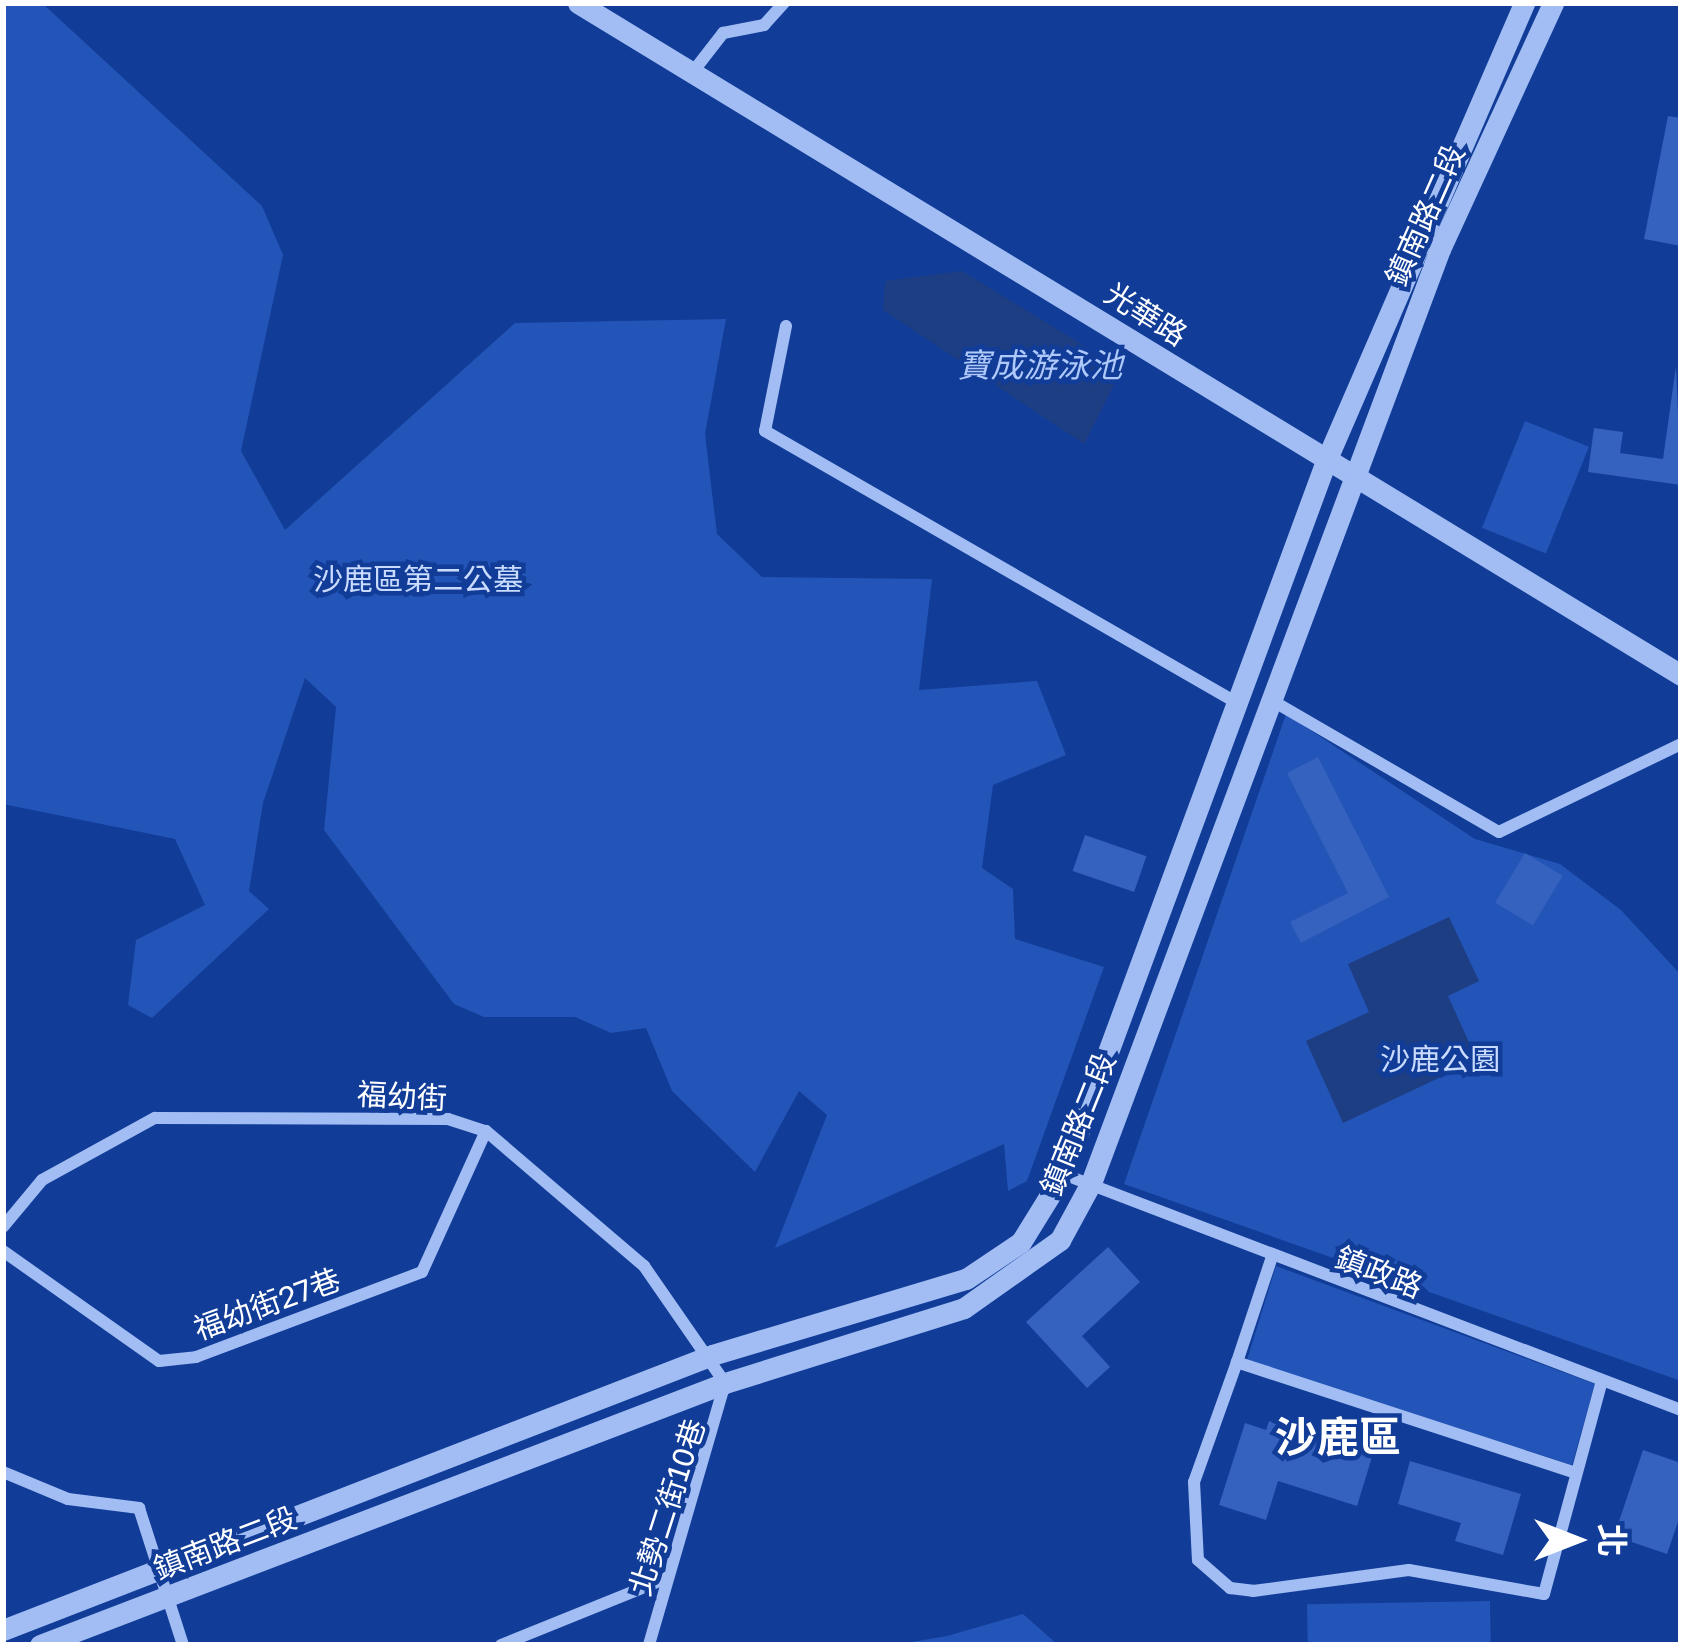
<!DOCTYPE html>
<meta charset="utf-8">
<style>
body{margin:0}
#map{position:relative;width:1684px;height:1648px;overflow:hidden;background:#113c97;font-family:"Golos Text","Noto Sans TC",sans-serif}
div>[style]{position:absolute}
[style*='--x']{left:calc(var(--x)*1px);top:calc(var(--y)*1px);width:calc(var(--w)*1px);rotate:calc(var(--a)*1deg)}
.green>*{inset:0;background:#2354b7;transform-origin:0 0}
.water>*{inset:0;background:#1e3e83}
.building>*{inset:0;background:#3462be;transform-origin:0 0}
.minor>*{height:12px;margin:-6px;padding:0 6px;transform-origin:6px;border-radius:6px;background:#a1bdf4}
.tertiary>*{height:21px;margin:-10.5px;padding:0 10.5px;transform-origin:10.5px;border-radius:10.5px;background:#a1bdf4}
span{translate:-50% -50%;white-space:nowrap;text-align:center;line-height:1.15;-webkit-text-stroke:9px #113c97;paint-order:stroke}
.street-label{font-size:30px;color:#fff}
.park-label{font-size:30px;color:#c9dbfe}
.water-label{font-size:33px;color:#aec8fa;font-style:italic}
.district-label{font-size:42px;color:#fff;font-weight:700}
.frame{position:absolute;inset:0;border:6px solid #fff;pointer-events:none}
.north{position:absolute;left:1516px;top:1480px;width:120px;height:120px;-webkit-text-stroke:9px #113c97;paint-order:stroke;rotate:90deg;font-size:33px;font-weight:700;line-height:48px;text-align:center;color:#fff}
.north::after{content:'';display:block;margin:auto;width:42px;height:54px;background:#fff;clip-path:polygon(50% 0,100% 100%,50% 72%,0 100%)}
</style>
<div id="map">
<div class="green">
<i style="clip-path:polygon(3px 3px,42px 3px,262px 206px,283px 255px,241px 451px,285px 530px,515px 323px,726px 319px,705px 434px,717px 534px,762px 577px,932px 579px,919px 690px,1037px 681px,1066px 755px,993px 785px,982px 868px,1013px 889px,1015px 939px,1104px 967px,1027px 1181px,1008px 1191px,1004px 1144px,775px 1248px,827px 1115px,799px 1091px,755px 1172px,672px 1091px,646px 1028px,611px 1033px,575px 1017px,484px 1017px,454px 1004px,324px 830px,336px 707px,305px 678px,263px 803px,249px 891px,269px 909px,152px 1018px,128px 1005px,136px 940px,205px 905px,175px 839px,3px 804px)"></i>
<i style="left:1525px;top:421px;width:69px;height:115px;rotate:22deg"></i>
<i style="clip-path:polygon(1286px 714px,1475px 839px,1560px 864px,1621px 910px,1681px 975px,1681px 1381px,1124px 1184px)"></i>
<i style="clip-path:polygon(1276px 1266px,1595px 1384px,1572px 1465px,1247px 1360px)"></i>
<i style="left:1490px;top:1601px;width:44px;height:183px;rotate:89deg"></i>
<i style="clip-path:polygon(1023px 1614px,1058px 1645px,894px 1645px,947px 1636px)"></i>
</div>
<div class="water">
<i style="clip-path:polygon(962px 271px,1122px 369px,1084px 444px,883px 310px,885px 281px)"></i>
<i style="clip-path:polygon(1449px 917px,1479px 981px,1448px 996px,1477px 1060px,1343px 1123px,1306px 1041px,1369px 1012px,1348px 964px)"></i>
</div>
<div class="building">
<i style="clip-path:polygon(1668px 116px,1681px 118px,1681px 246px,1644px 239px)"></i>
<i style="clip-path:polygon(1676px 366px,1681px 485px,1588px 472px,1594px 428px,1623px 432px,1620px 453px,1663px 459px)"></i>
<i style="clip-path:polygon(1318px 757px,1389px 897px,1301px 943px,1290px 922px,1348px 893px,1287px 773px)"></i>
<i style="left:1085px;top:835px;width:65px;height:38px;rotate:19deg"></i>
<i style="left:1525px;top:853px;width:44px;height:58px;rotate:31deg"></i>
<i style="clip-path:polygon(1108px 1247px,1140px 1282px,1082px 1336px,1110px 1367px,1087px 1388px,1026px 1322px)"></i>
<i style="clip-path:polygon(1269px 1421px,1373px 1454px,1357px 1506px,1278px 1481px,1266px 1520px,1219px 1505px,1245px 1423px,1266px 1430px)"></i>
<i style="clip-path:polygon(1643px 1450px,1681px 1463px,1681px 1513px,1667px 1554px,1614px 1536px)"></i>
<i style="clip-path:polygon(1410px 1461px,1521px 1494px,1503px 1555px,1455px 1541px,1461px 1523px,1398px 1504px)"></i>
</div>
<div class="minor">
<i style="--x:692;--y:73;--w:51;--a:-52.2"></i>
<i style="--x:723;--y:33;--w:42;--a:-11"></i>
<i style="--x:764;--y:25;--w:30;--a:-48"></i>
<i style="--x:786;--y:326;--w:107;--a:101.3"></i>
<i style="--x:765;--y:431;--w:547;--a:29.94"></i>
<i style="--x:1271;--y:700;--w:263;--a:30.1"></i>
<i style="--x:1499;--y:832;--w:202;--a:-25.8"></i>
<i style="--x:1063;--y:1174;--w:662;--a:20.9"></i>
<i style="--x:3;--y:1227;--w:61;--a:-50.3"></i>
<i style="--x:42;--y:1180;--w:129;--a:-28.8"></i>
<i style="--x:155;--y:1118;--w:293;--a:0.2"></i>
<i style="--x:448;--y:1119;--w:40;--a:18"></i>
<i style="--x:486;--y:1131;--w:208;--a:40.5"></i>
<i style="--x:644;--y:1266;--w:142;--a:55.3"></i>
<i style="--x:725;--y:1383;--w:273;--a:106.2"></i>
<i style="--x:3;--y:1251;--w:191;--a:35.2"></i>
<i style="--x:159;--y:1361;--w:37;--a:-6"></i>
<i style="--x:196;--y:1357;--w:241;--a:-20.6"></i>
<i style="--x:422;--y:1272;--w:155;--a:-65.6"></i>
<i style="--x:1237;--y:1362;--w:111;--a:-71.6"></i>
<i style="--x:3;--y:1472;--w:70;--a:22.6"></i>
<i style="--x:68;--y:1499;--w:72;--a:7.2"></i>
<i style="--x:139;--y:1508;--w:144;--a:72.2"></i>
<i style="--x:1576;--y:1473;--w:357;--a:-161.9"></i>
<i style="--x:1237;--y:1362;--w:127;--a:109.7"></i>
<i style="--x:1194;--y:1482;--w:78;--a:87.1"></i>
<i style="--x:1198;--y:1560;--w:43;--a:41.2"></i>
<i style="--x:1230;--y:1588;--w:23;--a:7"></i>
<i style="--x:1253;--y:1591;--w:157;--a:-7.7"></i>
<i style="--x:1409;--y:1570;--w:137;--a:10.1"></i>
<i style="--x:1544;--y:1594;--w:221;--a:-74.8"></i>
<i style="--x:501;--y:1645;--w:179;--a:-22"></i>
</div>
<div class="tertiary">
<i style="--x:578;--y:3;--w:1292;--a:31.35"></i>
<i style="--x:3;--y:1630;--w:760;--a:-21.2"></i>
<i style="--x:712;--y:1355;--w:265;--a:-16.7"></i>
<i style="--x:966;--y:1279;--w:66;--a:-33.9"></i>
<i style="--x:1021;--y:1242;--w:80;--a:-58.3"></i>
<i style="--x:1063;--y:1174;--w:760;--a:-69.75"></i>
<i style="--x:1326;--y:461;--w:499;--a:-66.6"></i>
<i style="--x:40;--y:1645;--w:733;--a:-20.93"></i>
<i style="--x:725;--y:1383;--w:250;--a:-17.4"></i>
<i style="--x:964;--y:1308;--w:118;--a:-35.3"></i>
<i style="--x:1060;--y:1240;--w:65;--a:-61.5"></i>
<i style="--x:1091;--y:1183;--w:997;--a:-69.51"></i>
<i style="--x:1440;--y:249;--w:271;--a:-65.3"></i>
</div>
<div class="street-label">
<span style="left:1425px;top:215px;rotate:-66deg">鎮南路二段</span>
<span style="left:1146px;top:314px;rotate:32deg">光華路</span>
<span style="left:402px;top:1096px;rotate:3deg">福幼街</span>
<span style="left:1078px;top:1124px;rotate:-68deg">鎮南路二段</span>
<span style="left:1379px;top:1272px;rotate:21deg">鎮政路</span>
<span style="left:267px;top:1304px;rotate:-20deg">福幼街27巷</span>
<span style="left:667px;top:1507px;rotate:-72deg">北勢二街10巷</span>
<span style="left:225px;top:1543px;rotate:-21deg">鎮南路二段</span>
</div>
<div class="park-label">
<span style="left:418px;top:579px">沙鹿區第二公墓</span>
<span style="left:1440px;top:1059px">沙鹿公園</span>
</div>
<div class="water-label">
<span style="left:1040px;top:365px">寶成游泳池</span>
</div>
<div class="district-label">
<span style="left:1338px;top:1436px">沙鹿區</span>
</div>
<div class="frame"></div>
<div class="north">北</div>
</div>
